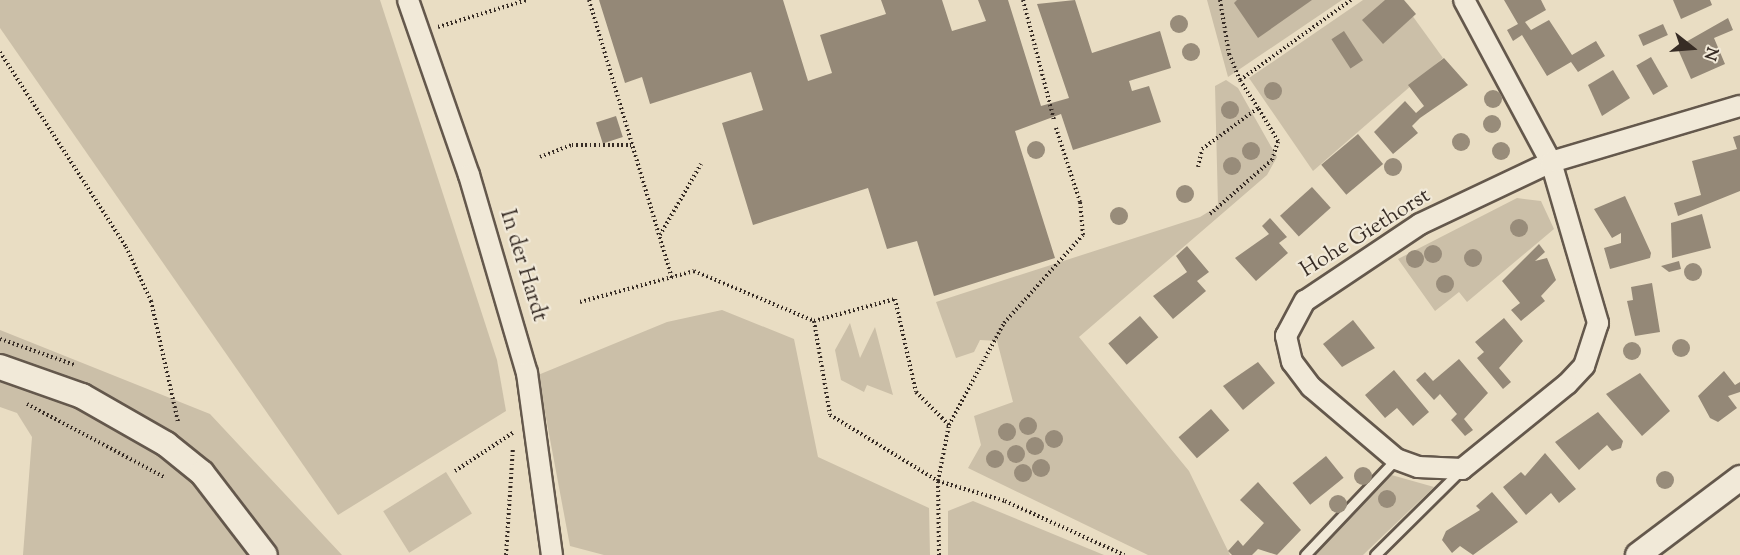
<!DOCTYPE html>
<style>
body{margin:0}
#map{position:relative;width:1740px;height:555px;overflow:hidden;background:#e9ddc3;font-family:"Sorts Mill Goudy",serif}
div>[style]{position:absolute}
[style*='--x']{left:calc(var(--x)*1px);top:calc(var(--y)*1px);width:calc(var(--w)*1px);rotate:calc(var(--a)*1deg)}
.green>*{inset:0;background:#cbbfa8;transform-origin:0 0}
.building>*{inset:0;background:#948877;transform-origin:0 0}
.path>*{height:4px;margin-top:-2px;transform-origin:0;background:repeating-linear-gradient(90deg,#372c25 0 1.5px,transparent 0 4.5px)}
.roads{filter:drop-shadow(2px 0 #64584c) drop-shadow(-2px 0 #64584c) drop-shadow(0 2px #64584c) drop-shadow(0 -2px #64584c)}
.service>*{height:9px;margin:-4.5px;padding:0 4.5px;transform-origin:4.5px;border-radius:4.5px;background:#f1e9d8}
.minor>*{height:20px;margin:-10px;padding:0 10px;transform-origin:10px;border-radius:10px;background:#f1e9d8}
.tertiary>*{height:24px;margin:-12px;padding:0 12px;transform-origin:12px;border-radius:12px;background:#f1e9d8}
.trees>*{width:18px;height:18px;margin:-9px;border-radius:50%;background:#988c7a}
span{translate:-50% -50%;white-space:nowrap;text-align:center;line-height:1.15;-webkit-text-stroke:4.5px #f1e9d8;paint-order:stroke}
.street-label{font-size:22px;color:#372c25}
.north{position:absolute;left:1662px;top:18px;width:60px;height:60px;-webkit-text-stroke:4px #f1e9d8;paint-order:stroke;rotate:107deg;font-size:16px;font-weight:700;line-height:24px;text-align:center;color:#372c25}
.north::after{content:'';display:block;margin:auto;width:21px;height:27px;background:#372c25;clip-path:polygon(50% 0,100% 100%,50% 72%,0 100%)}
</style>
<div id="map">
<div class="green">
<i style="clip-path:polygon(0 0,380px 0,497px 360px,506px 411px,338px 515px,0 28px)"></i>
<i style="clip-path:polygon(1207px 0,1342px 0,1228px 77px)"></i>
<i style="clip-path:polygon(1363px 0,1401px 0,1443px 58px,1313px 171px,1249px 78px)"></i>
<i style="clip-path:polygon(1226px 80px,1238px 88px,1277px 157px,1267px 175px,1079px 337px,1189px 471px,1230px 555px,1148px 555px,968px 468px,981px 445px,974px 416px,1013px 402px,997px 341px,980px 340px,974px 352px,956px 358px,936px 302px,1200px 217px,1218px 206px,1215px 86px)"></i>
<i style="clip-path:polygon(1517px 198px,1541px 201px,1554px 229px,1467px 302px,1459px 292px,1435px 311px,1398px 259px)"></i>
<i style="clip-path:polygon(722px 310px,794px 339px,818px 457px,929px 508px,930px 555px,604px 555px,570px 546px,538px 375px,667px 322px)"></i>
<i style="clip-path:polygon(850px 323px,860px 358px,875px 327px,893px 395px,867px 385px,864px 392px,841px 380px,835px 350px)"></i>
<i style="clip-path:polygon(0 330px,210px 414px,342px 555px,23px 555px,32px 437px,17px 413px,0 407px)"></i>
<i style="left:446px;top:472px;width:49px;height:74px;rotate:58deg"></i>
<i style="clip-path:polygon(1388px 474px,1434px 487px,1363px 555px,1313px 555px)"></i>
<i style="clip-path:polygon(973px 501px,1104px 555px,948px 555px,948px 511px)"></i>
</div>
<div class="building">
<i style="clip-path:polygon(599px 0,783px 0,808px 81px,832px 73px,820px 35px,886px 14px,881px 0,942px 0,952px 31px,986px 21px,978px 0,1008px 0,1041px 106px,1069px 98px,1037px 4px,1075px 0,1092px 53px,1160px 31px,1171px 68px,1129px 81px,1132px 91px,1149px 86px,1161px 122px,1073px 150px,1061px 114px,1015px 131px,1055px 258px,934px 296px,917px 241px,887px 249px,868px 188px,753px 225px,722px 123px,763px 110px,751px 72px,650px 104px,642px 77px,625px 83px)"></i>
<i style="clip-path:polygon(1237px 0,1312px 0,1258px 38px,1234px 3px)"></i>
<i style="clip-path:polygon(1385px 0,1404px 0,1416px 14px,1383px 44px,1362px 20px)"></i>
<i style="clip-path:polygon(1504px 0,1541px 0,1546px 10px,1525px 22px,1531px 30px,1549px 20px,1572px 55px,1596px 41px,1605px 56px,1578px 72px,1571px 62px,1547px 76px,1522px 35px,1513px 41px,1507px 30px,1518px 24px)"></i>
<i style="clip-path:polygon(1673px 0,1710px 0,1712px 5px,1681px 19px)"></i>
<i style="clip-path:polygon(1728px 18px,1733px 30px,1714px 38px,1725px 64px,1691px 79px,1677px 47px)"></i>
<i style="left:1663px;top:24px;width:12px;height:27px;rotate:66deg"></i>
<i style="left:1344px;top:31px;width:35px;height:15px;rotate:57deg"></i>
<i style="left:1651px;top:57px;width:34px;height:17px;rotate:60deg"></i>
<i style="clip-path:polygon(1444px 58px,1468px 85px,1420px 118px,1412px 126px,1418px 133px,1393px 154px,1374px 132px,1405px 101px,1416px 113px,1424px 106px,1408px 85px)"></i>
<i style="clip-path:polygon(1613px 70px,1630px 98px,1602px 116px,1588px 85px)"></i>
<i style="left:616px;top:116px;width:22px;height:21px;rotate:72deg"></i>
<i style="left:1358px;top:134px;width:39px;height:48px;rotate:50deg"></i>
<i style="clip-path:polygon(1740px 135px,1740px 191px,1678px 216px,1674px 203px,1701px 195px,1692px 161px,1737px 149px,1733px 137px)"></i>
<i style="left:1312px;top:187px;width:28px;height:43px;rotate:48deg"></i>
<i style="clip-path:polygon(1625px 196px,1651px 253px,1650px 258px,1610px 269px,1604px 248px,1621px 243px,1621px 233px,1612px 238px,1594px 209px)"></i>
<i style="clip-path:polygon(1702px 214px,1711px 248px,1672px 258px,1671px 223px)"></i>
<i style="clip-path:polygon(1270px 218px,1287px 237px,1279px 243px,1288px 253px,1256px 281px,1235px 258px,1269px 234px,1262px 226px)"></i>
<i style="clip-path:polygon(1539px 244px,1545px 252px,1535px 261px,1547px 258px,1556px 280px,1541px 296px,1545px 301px,1521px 321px,1511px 310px,1520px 303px,1502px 281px)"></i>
<i style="clip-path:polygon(1187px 246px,1209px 272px,1197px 281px,1206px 291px,1173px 319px,1153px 296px,1187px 272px,1176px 256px)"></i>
<i style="clip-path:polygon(1679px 261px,1681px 269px,1669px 272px,1661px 266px)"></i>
<i style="clip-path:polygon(1652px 283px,1660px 332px,1635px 336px,1627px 301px,1633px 300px,1631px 287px)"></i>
<i style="left:1140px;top:316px;width:28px;height:42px;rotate:49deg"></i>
<i style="clip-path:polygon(1504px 318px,1523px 341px,1499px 368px,1511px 382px,1503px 389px,1477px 358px,1484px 352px,1475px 342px)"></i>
<i style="clip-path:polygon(1353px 320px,1375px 348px,1342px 367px,1323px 344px)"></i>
<i style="clip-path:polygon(1459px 359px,1488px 393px,1464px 419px,1473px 430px,1465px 436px,1451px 420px,1457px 414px,1440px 394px,1434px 400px,1416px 380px,1425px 372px,1433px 381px)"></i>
<i style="clip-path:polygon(1258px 362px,1275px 383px,1243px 410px,1223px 386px)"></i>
<i style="clip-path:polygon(1394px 370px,1429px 412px,1413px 426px,1397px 408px,1385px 418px,1365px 395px)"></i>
<i style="clip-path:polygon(1724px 371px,1735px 385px,1740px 382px,1740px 392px,1728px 396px,1737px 408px,1718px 422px,1710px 418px,1698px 396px)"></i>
<i style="clip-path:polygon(1640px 373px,1670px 411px,1642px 436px,1606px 394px)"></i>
<i style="left:1211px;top:409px;width:28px;height:43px;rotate:49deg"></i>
<i style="clip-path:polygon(1598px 412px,1623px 441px,1621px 448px,1612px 451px,1607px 445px,1579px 470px,1555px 442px)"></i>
<i style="clip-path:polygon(1545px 453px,1576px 489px,1559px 503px,1551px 493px,1526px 515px,1503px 487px,1521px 472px,1525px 476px)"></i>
<i style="left:1326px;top:456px;width:28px;height:43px;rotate:51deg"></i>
<i style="clip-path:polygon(1258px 482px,1301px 530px,1277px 555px,1258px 549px,1252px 555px,1232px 555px,1228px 551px,1238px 540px,1243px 546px,1264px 523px,1240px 500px)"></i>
<i style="clip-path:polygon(1492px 492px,1518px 522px,1473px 555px,1460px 546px,1452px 553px,1442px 540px,1446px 531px,1480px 510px,1476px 506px)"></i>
</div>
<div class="path">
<i style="--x:589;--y:0;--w:290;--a:73.4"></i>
<i style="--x:1023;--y:0;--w:124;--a:75.5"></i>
<i style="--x:1220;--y:0;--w:55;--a:80.5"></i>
<i style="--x:1229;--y:54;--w:28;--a:67"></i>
<i style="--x:438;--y:27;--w:93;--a:-16.9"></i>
<i style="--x:0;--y:52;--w:232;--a:57.1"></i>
<i style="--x:126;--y:247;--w:60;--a:65.2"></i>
<i style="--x:151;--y:301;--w:124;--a:77.4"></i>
<i style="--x:540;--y:157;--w:34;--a:-21"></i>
<i style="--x:572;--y:145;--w:59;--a:0"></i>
<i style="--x:1198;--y:167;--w:18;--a:-77"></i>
<i style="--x:1202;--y:149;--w:69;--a:-36.2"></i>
<i style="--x:1258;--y:108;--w:33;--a:-123"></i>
<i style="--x:1240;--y:80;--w:137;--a:-35.8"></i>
<i style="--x:1210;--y:214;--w:82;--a:-41.1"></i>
<i style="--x:1272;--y:160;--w:20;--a:-72"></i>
<i style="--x:1278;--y:141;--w:39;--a:-121"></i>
<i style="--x:660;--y:235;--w:82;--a:-60"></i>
<i style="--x:580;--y:302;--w:118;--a:-15.2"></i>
<i style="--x:694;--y:271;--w:130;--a:22.6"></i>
<i style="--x:814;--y:321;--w:95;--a:80.3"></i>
<i style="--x:830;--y:415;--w:127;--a:31.4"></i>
<i style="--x:938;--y:481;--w:70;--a:16.6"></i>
<i style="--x:1005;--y:501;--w:131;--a:24.4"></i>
<i style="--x:814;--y:321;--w:84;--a:-15.2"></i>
<i style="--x:895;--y:299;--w:95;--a:77.3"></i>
<i style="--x:916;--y:392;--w:47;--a:45"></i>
<i style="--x:949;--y:425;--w:116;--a:-61.7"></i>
<i style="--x:1004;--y:323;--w:118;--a:-48.1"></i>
<i style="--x:1083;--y:235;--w:33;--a:-95"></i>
<i style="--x:1080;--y:202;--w:78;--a:-108"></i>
<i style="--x:0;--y:339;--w:79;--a:19.1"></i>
<i style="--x:27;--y:404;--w:157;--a:28"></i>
<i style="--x:455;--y:471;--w:71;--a:-33.5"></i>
<i style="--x:506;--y:555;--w:107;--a:-86.3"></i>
<i style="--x:939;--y:555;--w:74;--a:-90.8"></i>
<i style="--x:938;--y:481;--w:57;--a:-78.9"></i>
</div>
<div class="roads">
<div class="service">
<i style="--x:1305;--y:555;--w:132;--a:-46.5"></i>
<i style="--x:1375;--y:555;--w:120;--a:-44.7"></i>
</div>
<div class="minor">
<i style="--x:408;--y:0;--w:185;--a:70.8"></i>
<i style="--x:469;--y:175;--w:206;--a:73.7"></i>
<i style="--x:527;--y:373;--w:184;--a:82.2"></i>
<i style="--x:1464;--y:0;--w:184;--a:61.8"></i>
<i style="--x:1551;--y:162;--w:168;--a:73.7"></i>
<i style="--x:1598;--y:323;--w:45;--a:108"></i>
<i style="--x:1584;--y:366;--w:25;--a:133"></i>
<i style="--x:1567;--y:384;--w:135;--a:141"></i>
<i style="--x:1462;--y:469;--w:44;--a:-177.4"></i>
<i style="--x:1418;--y:467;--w:23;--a:-160"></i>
<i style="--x:1396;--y:459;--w:111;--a:-139.7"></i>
<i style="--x:1311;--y:387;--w:31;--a:-127"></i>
<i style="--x:1292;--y:362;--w:27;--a:-103"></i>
<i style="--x:1286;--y:336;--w:40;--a:-62"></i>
<i style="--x:1305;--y:301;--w:138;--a:-33.8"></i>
<i style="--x:1420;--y:224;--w:145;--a:-25.3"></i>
<i style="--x:1551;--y:162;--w:197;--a:-16.5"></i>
</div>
<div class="tertiary">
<i style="--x:0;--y:367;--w:87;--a:19.5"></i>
<i style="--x:82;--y:396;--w:97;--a:29.7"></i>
<i style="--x:166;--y:444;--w:46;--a:38.9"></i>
<i style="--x:202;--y:473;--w:103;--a:52.5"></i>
<i style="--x:1638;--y:555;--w:128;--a:-37"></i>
</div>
</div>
<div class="trees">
<i style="left:1179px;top:24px"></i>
<i style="left:1191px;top:52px"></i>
<i style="left:1273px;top:91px"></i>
<i style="left:1493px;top:99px"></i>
<i style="left:1230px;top:110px"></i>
<i style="left:1492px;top:124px"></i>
<i style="left:1461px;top:142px"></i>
<i style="left:1036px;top:150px"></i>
<i style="left:1251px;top:151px"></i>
<i style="left:1501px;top:151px"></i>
<i style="left:1232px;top:166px"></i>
<i style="left:1393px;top:167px"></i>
<i style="left:1185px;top:194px"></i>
<i style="left:1119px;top:216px"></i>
<i style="left:1519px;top:228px"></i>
<i style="left:1433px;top:254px"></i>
<i style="left:1473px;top:258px"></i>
<i style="left:1415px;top:259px"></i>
<i style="left:1693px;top:272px"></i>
<i style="left:1445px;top:284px"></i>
<i style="left:1681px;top:348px"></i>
<i style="left:1632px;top:351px"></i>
<i style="left:1028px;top:426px"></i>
<i style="left:1007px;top:432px"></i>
<i style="left:1054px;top:439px"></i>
<i style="left:1035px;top:446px"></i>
<i style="left:1016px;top:454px"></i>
<i style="left:995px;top:459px"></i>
<i style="left:1041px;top:468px"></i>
<i style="left:1023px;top:473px"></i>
<i style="left:1363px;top:476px"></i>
<i style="left:1665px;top:480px"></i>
<i style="left:1387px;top:499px"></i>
<i style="left:1338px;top:504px"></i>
</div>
<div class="street-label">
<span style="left:1366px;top:234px;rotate:-32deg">Hohe Giethorst</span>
<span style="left:522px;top:266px;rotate:73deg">In der Hardt</span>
</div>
<div class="north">N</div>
</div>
